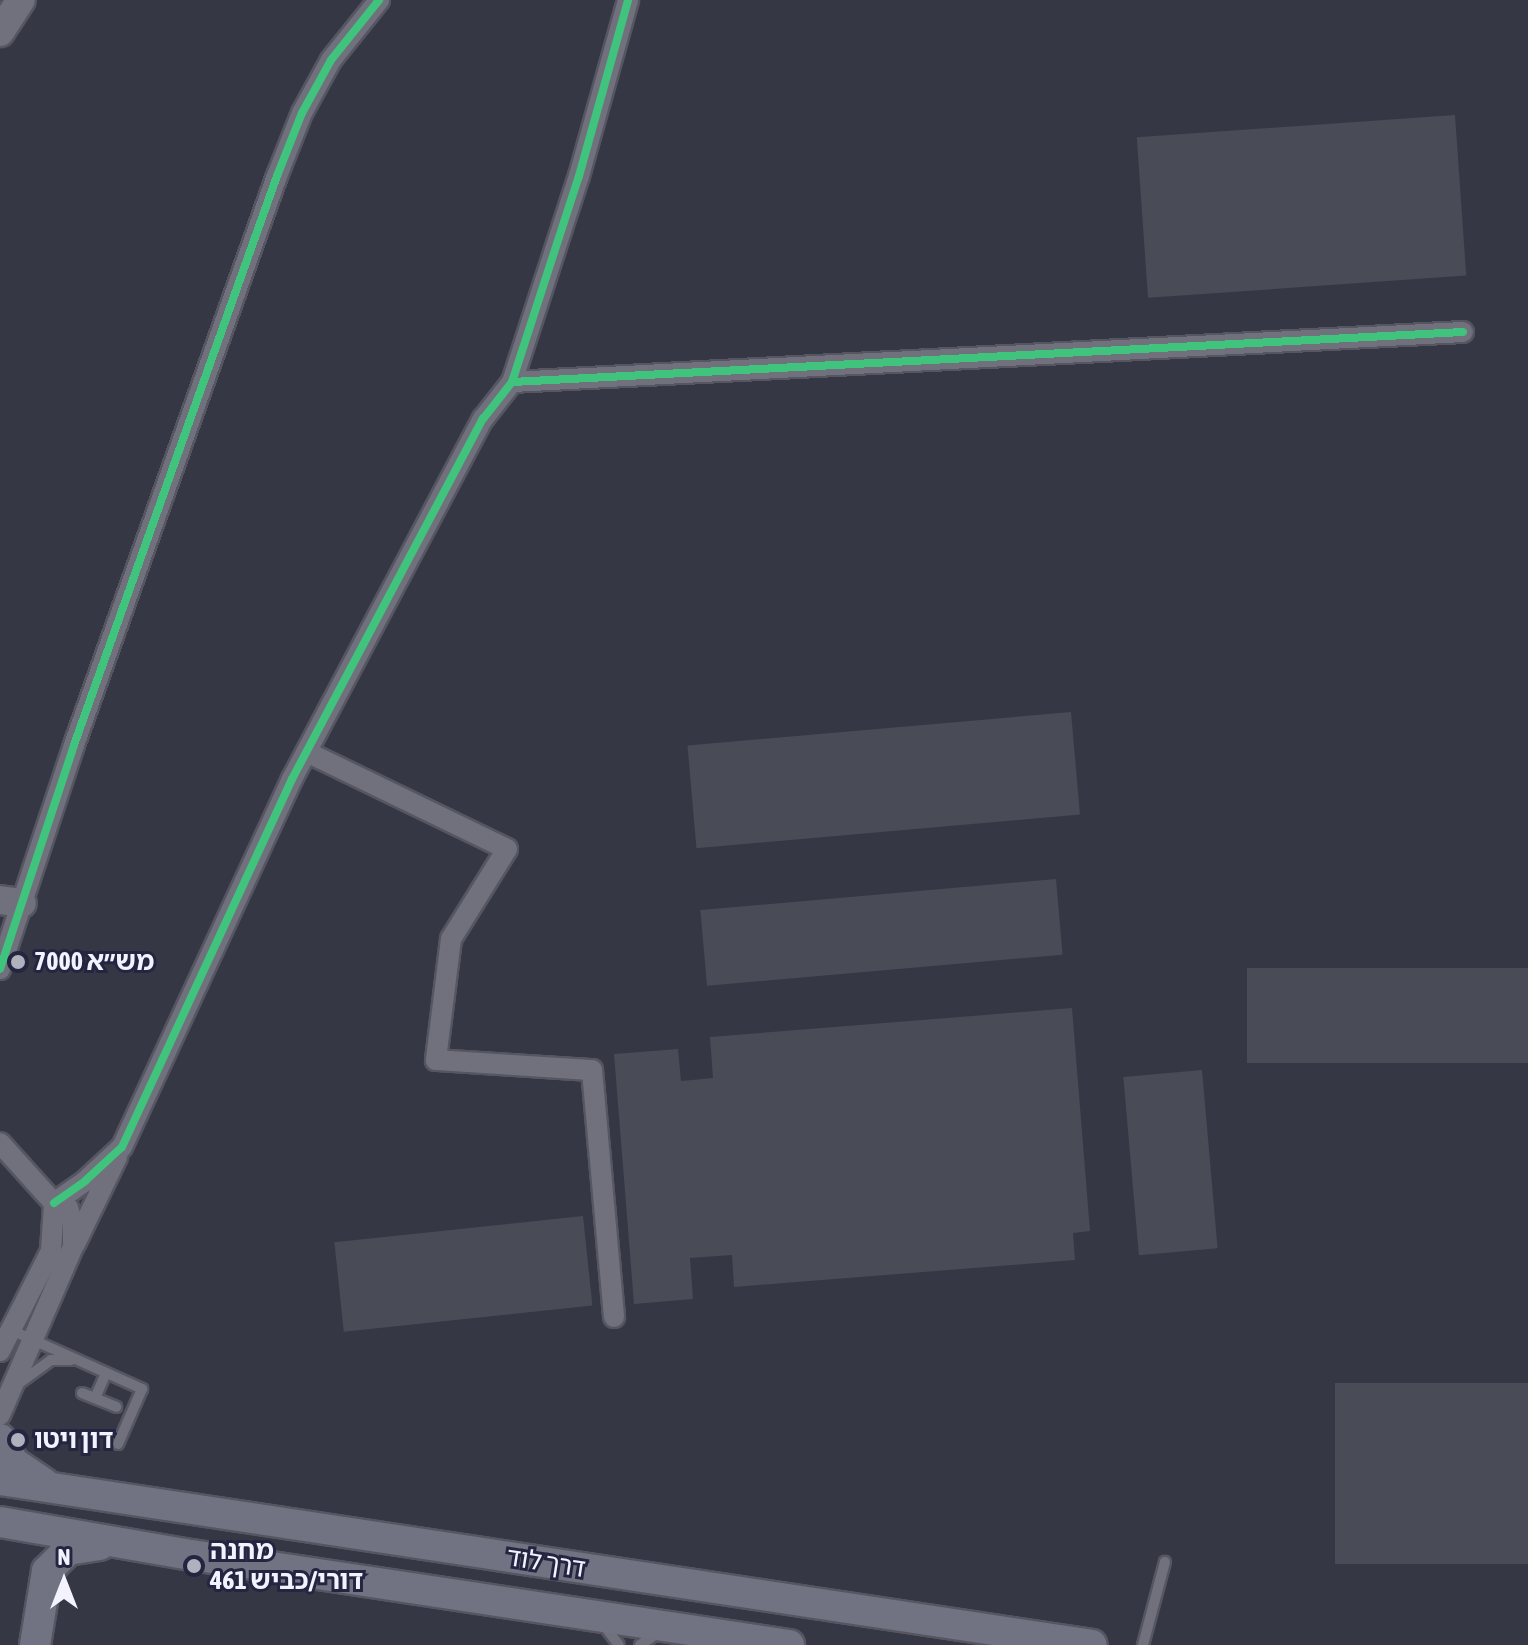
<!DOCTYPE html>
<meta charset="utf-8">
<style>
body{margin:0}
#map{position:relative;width:1528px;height:1645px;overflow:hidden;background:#353745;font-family:"Asap Condensed","Noto Sans Hebrew",sans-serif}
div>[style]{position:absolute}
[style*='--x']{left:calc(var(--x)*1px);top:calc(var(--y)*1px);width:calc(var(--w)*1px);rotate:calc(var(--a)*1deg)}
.building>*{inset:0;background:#494b57;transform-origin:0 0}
.roads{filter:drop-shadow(2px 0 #555662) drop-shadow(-2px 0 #555662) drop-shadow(0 2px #555662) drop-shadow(0 -2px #555662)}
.lane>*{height:10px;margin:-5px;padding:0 5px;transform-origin:5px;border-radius:5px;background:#70717c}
.street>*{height:20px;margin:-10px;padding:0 10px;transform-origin:10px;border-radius:10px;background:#70717c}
.secondary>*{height:28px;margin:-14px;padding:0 14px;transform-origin:14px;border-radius:14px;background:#70717c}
.primary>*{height:30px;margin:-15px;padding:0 15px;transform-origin:15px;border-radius:15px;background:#717382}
.cycleway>*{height:8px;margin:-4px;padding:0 4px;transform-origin:4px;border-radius:4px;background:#40c37c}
.dots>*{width:22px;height:22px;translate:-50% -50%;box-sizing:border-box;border:4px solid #242641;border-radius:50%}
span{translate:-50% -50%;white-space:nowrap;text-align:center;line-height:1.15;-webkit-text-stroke:6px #242641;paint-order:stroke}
.poi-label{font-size:26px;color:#f2f3fe;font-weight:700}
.left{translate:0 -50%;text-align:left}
.street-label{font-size:26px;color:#f2f3fe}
.north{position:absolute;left:24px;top:1541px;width:80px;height:80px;-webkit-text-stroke:6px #242641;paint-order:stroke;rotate:0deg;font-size:22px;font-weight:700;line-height:32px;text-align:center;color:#f2f3fe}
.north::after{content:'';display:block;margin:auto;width:28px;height:36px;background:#f2f3fe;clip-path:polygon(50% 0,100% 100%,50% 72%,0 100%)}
</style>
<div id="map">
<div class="building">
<i style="left:1455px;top:115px;width:161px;height:319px;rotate:86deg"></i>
<i style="left:1071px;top:712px;width:103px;height:385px;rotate:85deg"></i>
<i style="left:1056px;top:879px;width:76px;height:357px;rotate:85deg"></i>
<i style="left:1528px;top:968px;width:95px;height:281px;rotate:90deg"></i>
<i style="clip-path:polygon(1072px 1008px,1090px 1231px,1073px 1233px,1075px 1260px,734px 1287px,732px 1255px,690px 1258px,693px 1299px,634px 1304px,614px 1054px,678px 1049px,681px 1081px,713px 1078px,710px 1037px)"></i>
<i style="left:1202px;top:1070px;width:179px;height:79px;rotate:85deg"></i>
<i style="left:583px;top:1216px;width:90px;height:250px;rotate:84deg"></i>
<i style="left:1528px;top:1383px;width:181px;height:193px;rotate:90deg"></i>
</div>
<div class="roads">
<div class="lane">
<i style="--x:11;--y:1330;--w:144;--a:24.2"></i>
<i style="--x:142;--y:1389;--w:60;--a:113.6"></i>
<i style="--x:18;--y:1384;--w:41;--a:-36"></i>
<i style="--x:51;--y:1360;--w:20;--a:0"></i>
<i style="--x:82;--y:1393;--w:37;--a:22"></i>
<i style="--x:95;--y:1398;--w:27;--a:-66"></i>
<i style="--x:603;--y:1624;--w:26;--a:53"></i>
<i style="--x:640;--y:1645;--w:22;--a:-34"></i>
<i style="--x:1143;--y:1645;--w:86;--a:-75.2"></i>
</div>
<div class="street">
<i style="--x:512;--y:382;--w:952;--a:-3.01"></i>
<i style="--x:307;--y:752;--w:222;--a:25.9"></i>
<i style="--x:507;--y:849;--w:106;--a:121.9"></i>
<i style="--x:451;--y:939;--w:122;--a:97.1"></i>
<i style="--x:436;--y:1060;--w:156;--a:3.7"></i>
<i style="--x:592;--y:1070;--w:248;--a:84.9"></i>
<i style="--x:0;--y:969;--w:236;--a:-71.7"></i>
<i style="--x:74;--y:745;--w:604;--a:-70.37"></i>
<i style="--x:277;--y:176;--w:68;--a:-68.4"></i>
<i style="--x:302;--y:113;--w:60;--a:-61.3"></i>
<i style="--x:331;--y:60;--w:77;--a:-51.3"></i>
<i style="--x:0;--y:1143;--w:81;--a:48"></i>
<i style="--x:54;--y:1203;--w:15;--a:20"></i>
<i style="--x:68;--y:1208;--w:17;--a:73"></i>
<i style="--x:73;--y:1224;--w:23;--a:90"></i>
<i style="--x:73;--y:1247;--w:183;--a:113.5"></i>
<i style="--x:54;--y:1203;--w:38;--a:-35"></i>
<i style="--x:85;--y:1181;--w:50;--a:-42.6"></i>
<i style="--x:122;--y:1147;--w:405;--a:-65.2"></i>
<i style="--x:292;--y:779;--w:408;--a:-62.1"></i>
<i style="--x:483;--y:419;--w:47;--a:-51.9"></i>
<i style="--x:512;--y:382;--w:217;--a:-72"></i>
<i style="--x:579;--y:176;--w:183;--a:-74.4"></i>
<i style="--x:75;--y:1244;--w:97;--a:-64.2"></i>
<i style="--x:0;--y:1351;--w:112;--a:-63"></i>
<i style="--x:51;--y:1251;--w:48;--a:-86.4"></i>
</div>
<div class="secondary">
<i style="--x:0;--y:32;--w:38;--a:-57"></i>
<i style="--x:0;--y:900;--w:22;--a:8"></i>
</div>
<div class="primary">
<i style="--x:0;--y:1439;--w:28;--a:60"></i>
<i style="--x:14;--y:1463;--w:37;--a:34"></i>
<i style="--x:0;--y:1480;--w:1104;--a:8.59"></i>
<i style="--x:0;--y:1522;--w:195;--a:9.8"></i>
<i style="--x:192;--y:1555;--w:604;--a:8.57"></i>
<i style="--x:35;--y:1645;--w:75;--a:-80.8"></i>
<i style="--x:47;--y:1571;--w:30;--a:-45"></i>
<i style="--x:68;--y:1550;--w:32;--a:-9"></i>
</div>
</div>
<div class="cycleway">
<i style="--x:512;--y:382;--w:952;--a:-3.01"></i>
<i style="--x:0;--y:969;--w:236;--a:-71.7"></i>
<i style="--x:74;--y:745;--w:604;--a:-70.37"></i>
<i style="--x:277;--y:176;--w:68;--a:-68.4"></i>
<i style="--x:302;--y:113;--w:60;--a:-61.3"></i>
<i style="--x:331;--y:60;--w:77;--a:-51.3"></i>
<i style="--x:54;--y:1203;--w:38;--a:-35"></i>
<i style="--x:85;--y:1181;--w:50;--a:-42.6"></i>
<i style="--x:122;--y:1147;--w:405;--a:-65.2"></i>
<i style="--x:292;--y:779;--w:408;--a:-62.1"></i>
<i style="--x:483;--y:419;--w:47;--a:-51.9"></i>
<i style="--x:512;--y:382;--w:217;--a:-72"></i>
<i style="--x:579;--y:176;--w:183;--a:-74.4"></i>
</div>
<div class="dots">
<i style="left:18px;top:962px;background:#b0b1bd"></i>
<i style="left:18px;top:1440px;background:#b0b1bd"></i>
<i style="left:194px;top:1566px;background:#b0b1bd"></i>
</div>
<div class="poi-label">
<span class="left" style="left:34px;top:962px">מש״א 7000</span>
<span class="left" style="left:34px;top:1440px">דון ויטו</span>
<span class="left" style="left:210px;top:1566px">מחנה<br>דורי/כביש 461</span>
</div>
<div class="street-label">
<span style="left:546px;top:1563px;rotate:9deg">דרך לוד</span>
</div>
<div class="north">N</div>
</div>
